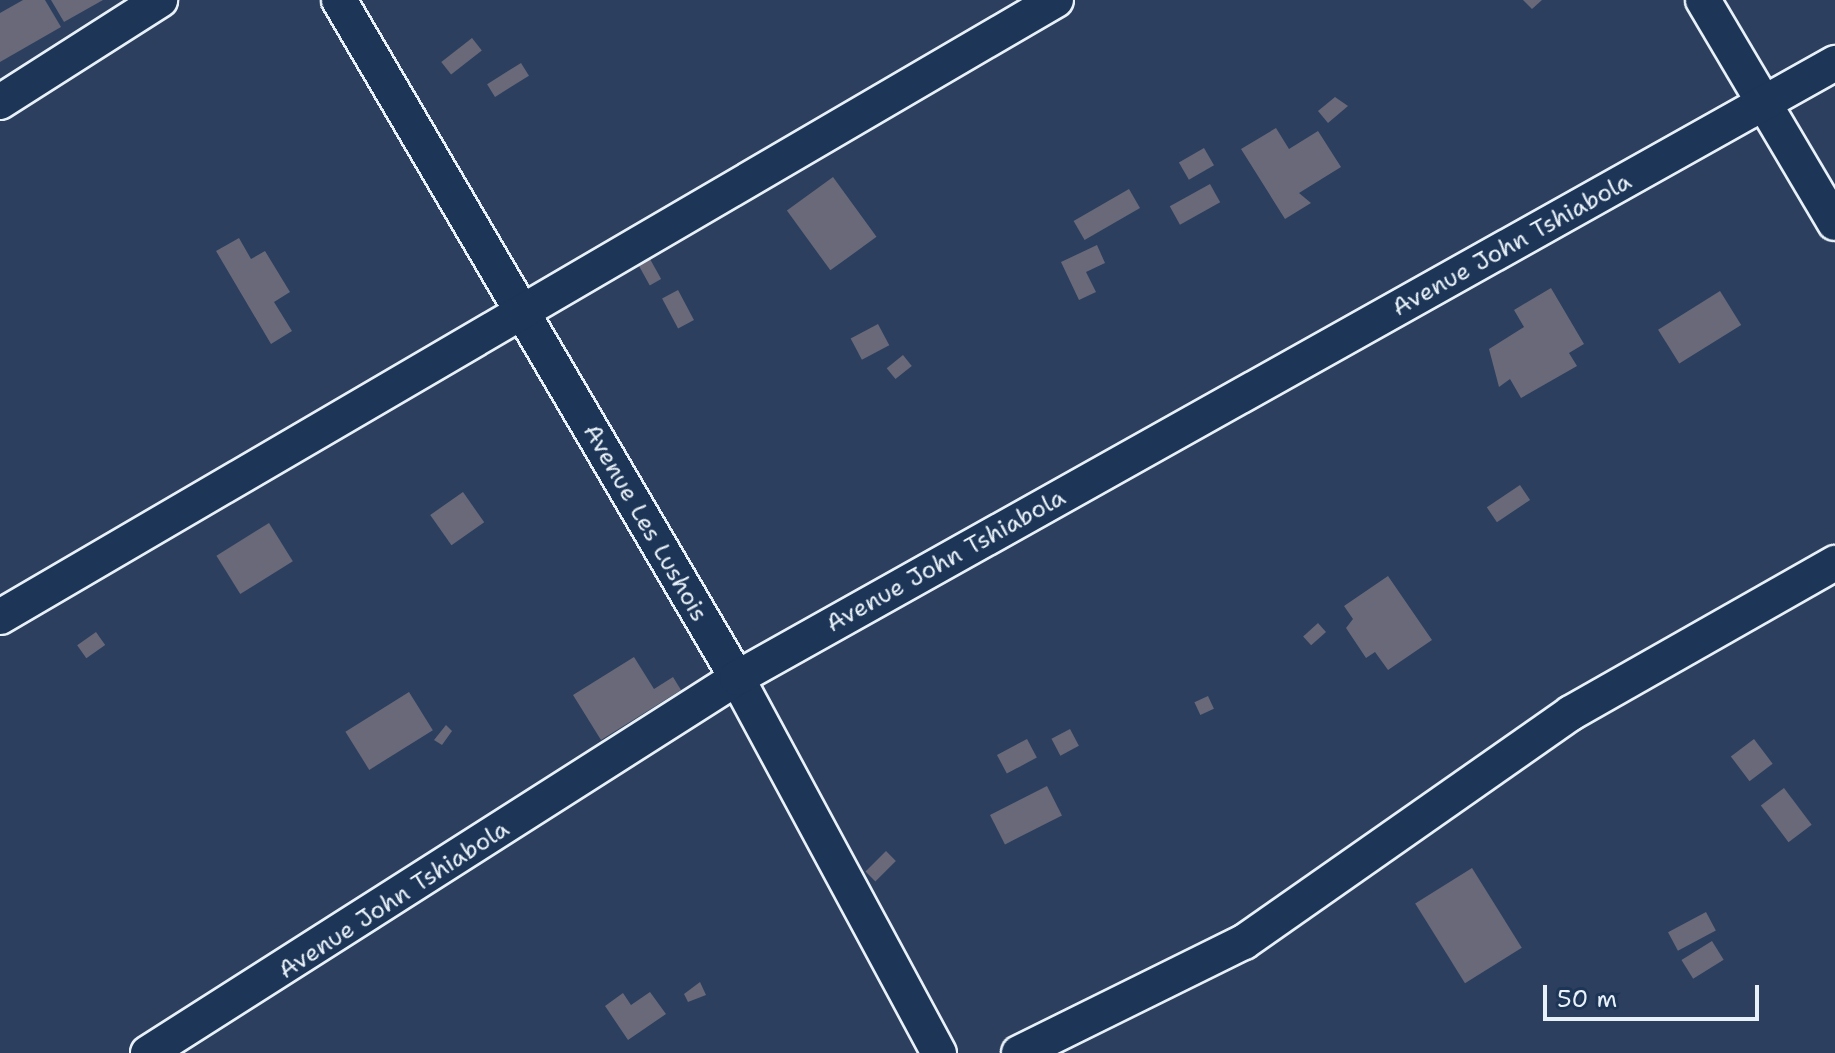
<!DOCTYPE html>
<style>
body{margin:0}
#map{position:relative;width:1835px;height:1053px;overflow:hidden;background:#2c3f5e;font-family:"Shantell Sans",sans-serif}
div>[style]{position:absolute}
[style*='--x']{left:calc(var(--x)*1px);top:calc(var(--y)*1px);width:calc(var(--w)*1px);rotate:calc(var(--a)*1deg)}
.building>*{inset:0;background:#69697a;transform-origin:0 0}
.roads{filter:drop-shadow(2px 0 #e8f1f8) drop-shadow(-2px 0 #e8f1f8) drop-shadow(0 2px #e8f1f8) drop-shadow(0 -2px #e8f1f8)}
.minor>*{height:34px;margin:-17px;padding:0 17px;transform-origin:17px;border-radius:17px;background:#1d3557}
span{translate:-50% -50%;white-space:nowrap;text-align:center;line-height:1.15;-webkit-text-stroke:8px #1d3557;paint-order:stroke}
.street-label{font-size:24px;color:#e8f1f8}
.scale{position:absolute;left:1543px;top:985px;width:216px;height:36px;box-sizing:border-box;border:4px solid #e8f1f8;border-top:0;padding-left:10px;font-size:24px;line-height:28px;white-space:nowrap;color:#e8f1f8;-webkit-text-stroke:6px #1d3557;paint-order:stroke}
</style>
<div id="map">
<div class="building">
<i style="clip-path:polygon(23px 0,45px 0,61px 27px,0 62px,0 13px)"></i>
<i style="clip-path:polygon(51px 0,103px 0,64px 22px)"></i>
<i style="clip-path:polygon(1523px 0,1542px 0,1532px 9px)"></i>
<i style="left:472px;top:38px;width:16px;height:39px;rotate:52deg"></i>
<i style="left:521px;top:63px;width:15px;height:40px;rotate:58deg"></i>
<i style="clip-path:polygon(1335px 97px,1348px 106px,1328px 123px,1318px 111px)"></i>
<i style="clip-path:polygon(1276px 128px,1289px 149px,1318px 131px,1341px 167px,1299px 193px,1311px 203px,1285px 219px,1241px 149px)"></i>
<i style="left:1204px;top:148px;width:20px;height:29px;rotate:60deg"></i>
<i style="left:833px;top:177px;width:74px;height:57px;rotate:54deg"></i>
<i style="left:1210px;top:184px;width:21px;height:46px;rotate:61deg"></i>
<i style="left:1129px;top:189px;width:22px;height:64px;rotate:60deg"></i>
<i style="clip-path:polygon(239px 238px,251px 259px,265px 251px,290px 292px,274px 302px,292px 331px,271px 344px,216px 251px)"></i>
<i style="clip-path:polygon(1097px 245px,1105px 263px,1086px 272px,1096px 292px,1079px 300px,1061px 262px)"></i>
<i style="left:650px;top:259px;width:23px;height:13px;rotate:61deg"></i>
<i style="clip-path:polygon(1551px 288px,1584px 344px,1569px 353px,1577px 366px,1521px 398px,1510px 379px,1499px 387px,1489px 349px,1524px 327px,1514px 310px)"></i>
<i style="left:678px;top:290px;width:34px;height:18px;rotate:62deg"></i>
<i style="left:1720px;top:291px;width:40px;height:73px;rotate:58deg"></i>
<i style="left:878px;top:324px;width:24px;height:31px;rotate:62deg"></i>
<i style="left:903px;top:355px;width:14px;height:21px;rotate:51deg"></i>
<i style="left:1520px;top:485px;width:18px;height:40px;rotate:56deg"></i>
<i style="left:463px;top:492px;width:37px;height:40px;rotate:55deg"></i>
<i style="left:269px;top:523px;width:45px;height:62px;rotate:58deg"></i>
<i style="clip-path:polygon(1388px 576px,1432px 640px,1388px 670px,1375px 652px,1366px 658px,1346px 628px,1353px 619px,1344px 606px)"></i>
<i style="left:1318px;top:623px;width:12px;height:20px;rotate:48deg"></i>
<i style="left:96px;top:632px;width:16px;height:23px;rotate:55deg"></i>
<i style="clip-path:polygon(634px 657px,654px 689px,673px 677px,681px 690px,601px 740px,573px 695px)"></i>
<i style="left:409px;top:692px;width:45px;height:75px;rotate:58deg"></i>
<i style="left:1208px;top:696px;width:14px;height:15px;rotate:65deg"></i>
<i style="clip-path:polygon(446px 725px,452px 731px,442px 745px,434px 740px)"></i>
<i style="left:1070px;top:729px;width:19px;height:21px;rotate:62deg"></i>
<i style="left:1027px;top:739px;width:21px;height:34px;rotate:62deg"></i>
<i style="left:1754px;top:739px;width:31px;height:29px;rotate:53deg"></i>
<i style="left:1047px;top:786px;width:33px;height:64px;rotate:63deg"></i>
<i style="left:1784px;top:788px;width:46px;height:29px;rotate:53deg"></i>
<i style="left:886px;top:851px;width:14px;height:29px;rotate:45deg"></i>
<i style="left:1472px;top:868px;width:94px;height:67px;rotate:58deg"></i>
<i style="left:1706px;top:912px;width:21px;height:43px;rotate:62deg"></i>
<i style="left:1712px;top:941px;width:22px;height:36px;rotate:58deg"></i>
<i style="clip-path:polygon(700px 982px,706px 995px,688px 1002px,684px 994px)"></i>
<i style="clip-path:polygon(650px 992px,666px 1014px,628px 1040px,605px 1006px,623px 993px,631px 1005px)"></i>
</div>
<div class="roads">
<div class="minor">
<i style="--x:339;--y:0;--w:786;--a:59.59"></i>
<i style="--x:737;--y:678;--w:426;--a:61.7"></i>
<i style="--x:1703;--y:0;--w:259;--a:59.4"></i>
<i style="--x:0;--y:102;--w:190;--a:-32.5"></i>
<i style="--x:0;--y:617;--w:1223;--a:-30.3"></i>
<i style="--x:148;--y:1053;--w:698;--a:-32.48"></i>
<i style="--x:737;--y:678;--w:1259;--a:-29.25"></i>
<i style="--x:1019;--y:1053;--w:251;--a:-26.3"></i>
<i style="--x:1244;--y:942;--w:399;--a:-35"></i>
<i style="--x:1571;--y:713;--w:304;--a:-29.6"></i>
</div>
</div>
<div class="street-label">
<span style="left:1512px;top:245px;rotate:-29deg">Avenue John Tshiabola</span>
<span style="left:645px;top:523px;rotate:60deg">Avenue Les Lushois</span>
<span style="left:946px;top:561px;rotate:-29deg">Avenue John Tshiabola</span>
<span style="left:394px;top:900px;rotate:-33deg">Avenue John Tshiabola</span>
</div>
<div class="scale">50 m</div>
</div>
